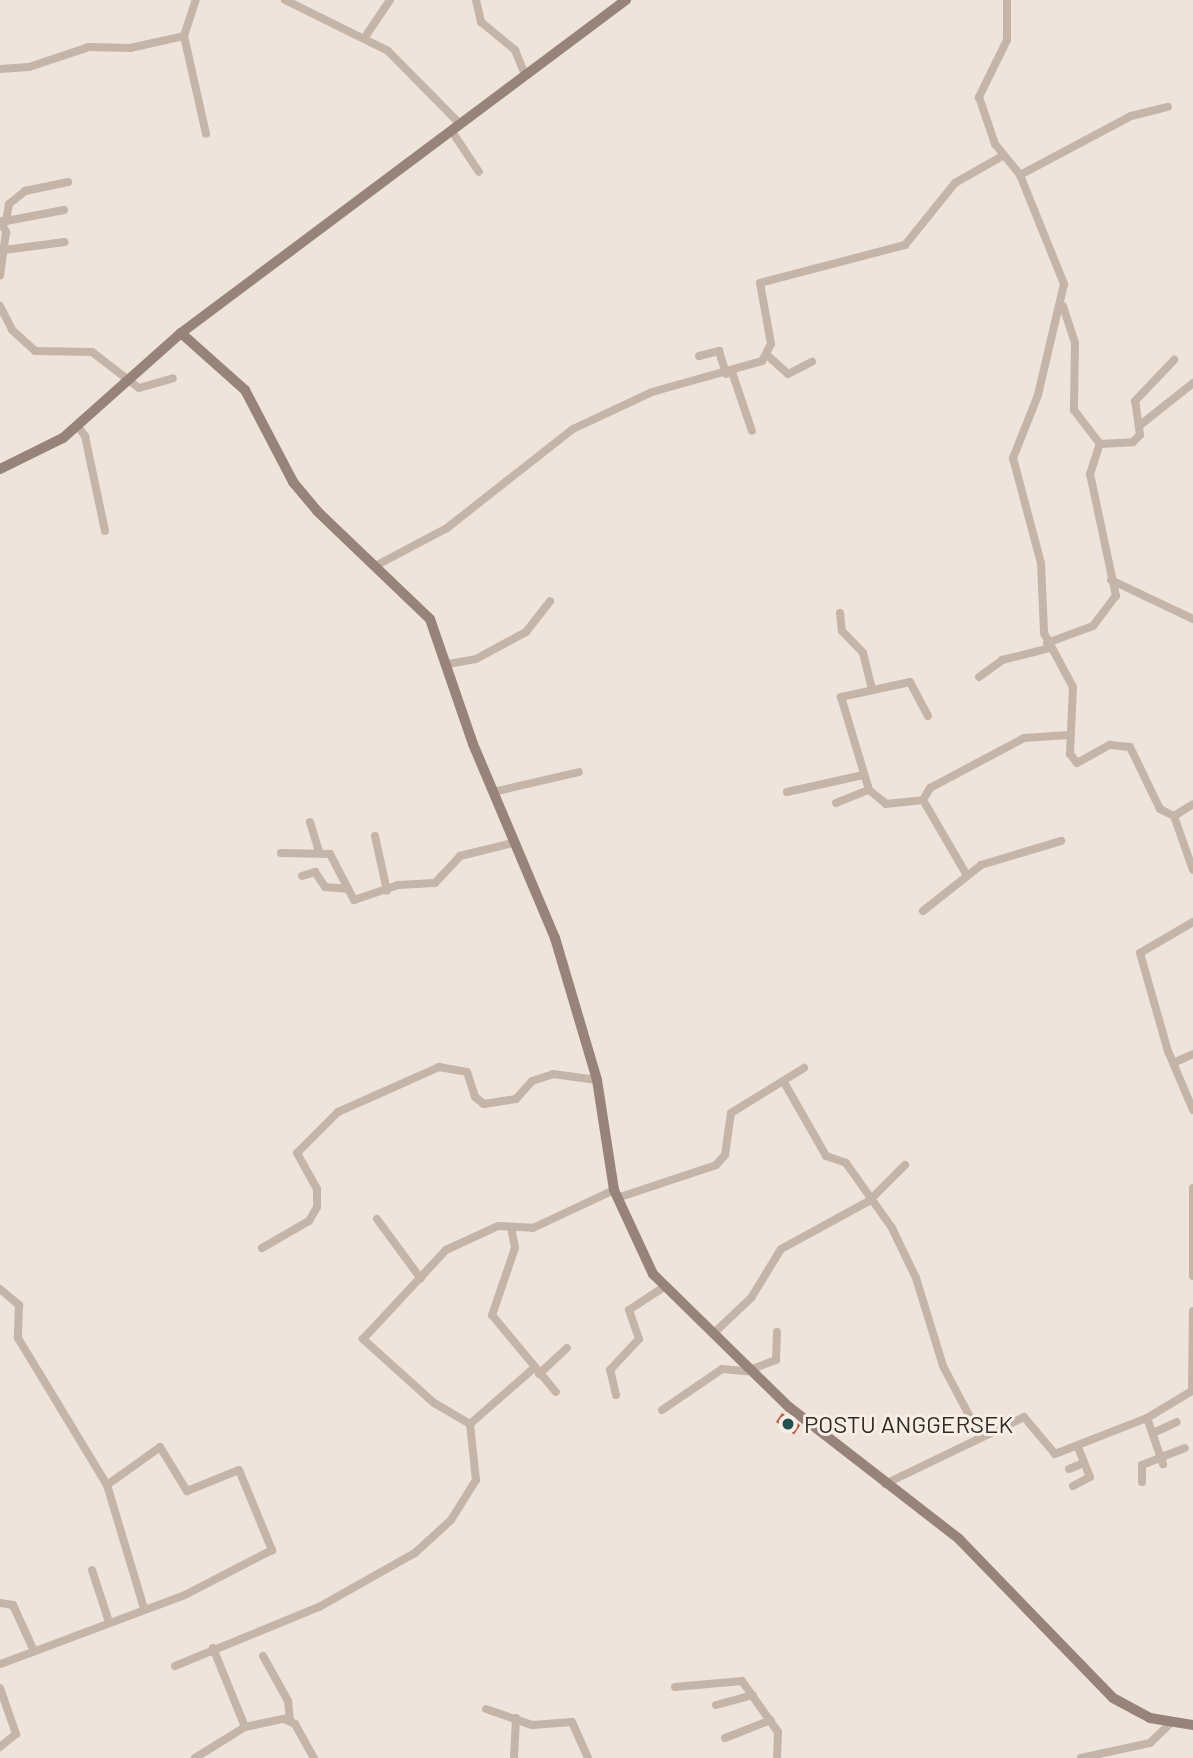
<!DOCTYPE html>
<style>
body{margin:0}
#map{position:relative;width:1193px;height:1758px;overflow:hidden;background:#eee4db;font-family:Barlow,sans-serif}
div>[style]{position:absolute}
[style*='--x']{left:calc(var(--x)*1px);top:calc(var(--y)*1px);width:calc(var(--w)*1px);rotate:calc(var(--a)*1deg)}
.building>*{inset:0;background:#b8634f;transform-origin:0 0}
.street>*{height:8px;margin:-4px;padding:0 4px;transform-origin:4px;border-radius:4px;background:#c5b4a8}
.secondary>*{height:10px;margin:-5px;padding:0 5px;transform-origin:5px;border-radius:5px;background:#98837a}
.dots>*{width:19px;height:19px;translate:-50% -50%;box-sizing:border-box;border:4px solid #f7eee6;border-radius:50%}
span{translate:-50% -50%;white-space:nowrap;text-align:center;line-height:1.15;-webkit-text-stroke:6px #f7eee6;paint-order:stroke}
.poi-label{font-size:24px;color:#332a27}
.left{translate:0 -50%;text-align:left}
</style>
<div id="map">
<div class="building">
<i style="left:782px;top:1413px;width:22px;height:11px;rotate:34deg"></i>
</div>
<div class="street">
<i style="--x:285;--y:0;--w:115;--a:26.3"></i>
<i style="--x:388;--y:51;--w:101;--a:45.4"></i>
<i style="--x:476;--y:0;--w:23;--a:77"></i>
<i style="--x:481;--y:22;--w:44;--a:39.5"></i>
<i style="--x:515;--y:50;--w:24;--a:68"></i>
<i style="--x:1007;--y:0;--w:40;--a:90"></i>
<i style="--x:1007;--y:40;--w:64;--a:116.2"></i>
<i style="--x:979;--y:97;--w:50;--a:71.2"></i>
<i style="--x:995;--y:144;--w:40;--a:51"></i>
<i style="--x:1020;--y:175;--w:118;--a:68"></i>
<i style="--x:1064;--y:284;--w:114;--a:103.2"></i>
<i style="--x:1038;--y:395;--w:68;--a:111.6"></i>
<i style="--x:1013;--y:458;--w:109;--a:75.1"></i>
<i style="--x:1041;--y:563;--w:70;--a:87.5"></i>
<i style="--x:1044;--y:633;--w:61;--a:61.8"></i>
<i style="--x:1073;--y:687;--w:67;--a:92.6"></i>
<i style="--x:1070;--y:754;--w:11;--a:52"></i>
<i style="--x:1077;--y:763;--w:38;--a:-29"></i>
<i style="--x:1110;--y:745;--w:20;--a:6"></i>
<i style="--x:1130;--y:747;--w:69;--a:64.2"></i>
<i style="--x:1160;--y:809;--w:16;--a:27"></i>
<i style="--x:1174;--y:816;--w:57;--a:70.6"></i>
<i style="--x:184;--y:36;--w:100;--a:77.3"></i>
<i style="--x:365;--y:37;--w:45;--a:-56"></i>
<i style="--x:0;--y:69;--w:29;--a:-4"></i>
<i style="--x:29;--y:67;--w:63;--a:-18.4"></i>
<i style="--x:89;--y:47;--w:41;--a:1.4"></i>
<i style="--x:130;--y:48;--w:55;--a:-12.5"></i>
<i style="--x:184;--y:36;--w:38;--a:-72"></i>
<i style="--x:451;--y:130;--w:50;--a:56.3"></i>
<i style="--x:1020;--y:175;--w:126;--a:-28"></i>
<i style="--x:1131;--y:116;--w:38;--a:-14"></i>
<i style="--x:64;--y:210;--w:59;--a:169.3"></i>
<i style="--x:6;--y:221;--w:17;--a:-80"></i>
<i style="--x:9;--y:204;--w:21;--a:-39"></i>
<i style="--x:25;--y:191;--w:44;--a:-11.8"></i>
<i style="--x:0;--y:221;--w:13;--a:61"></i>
<i style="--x:6;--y:232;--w:44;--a:97.8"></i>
<i style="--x:4;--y:250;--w:61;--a:-7.6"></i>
<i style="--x:0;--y:306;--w:27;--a:63"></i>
<i style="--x:12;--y:330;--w:31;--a:42"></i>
<i style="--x:35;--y:351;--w:57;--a:1"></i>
<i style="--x:92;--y:352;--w:59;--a:37.5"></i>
<i style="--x:139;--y:388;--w:35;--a:-16"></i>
<i style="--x:1063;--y:306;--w:39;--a:72"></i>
<i style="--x:1075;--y:343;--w:67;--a:90.9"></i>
<i style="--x:1074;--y:410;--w:43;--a:52.6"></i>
<i style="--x:1100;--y:444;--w:33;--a:-3"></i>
<i style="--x:1133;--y:442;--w:10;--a:-45"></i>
<i style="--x:1140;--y:435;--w:34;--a:-98"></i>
<i style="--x:1135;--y:401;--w:57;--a:-46.4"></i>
<i style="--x:699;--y:356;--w:21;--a:-14"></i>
<i style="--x:719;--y:351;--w:24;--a:73"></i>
<i style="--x:768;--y:356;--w:27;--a:42"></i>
<i style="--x:788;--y:374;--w:27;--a:-27"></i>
<i style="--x:732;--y:372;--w:62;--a:71.3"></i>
<i style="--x:77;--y:425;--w:14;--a:54"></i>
<i style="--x:85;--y:436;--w:97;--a:78.1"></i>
<i style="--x:1139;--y:426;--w:69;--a:-38.5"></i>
<i style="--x:379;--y:564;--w:77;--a:-27.9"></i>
<i style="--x:447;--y:528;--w:160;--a:-38.2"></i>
<i style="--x:573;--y:429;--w:87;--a:-25.1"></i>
<i style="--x:652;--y:392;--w:114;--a:-15.7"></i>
<i style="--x:762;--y:361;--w:19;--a:-62"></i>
<i style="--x:771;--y:344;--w:62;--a:-100.2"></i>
<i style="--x:760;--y:283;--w:150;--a:-14.7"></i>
<i style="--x:905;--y:245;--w:80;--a:-51.1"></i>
<i style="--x:955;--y:183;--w:56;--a:-29.7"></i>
<i style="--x:1111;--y:580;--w:91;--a:25.4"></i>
<i style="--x:840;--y:613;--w:18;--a:84"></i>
<i style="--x:842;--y:631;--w:30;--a:46"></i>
<i style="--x:863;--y:653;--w:37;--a:76"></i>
<i style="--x:1047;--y:643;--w:49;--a:-20.3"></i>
<i style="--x:1093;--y:626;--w:38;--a:-53"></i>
<i style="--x:1116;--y:596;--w:125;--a:-102"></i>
<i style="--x:1090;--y:474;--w:32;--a:-72"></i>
<i style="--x:448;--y:664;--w:28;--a:-10"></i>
<i style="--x:476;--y:659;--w:57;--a:-28.4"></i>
<i style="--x:526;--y:632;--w:39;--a:-52"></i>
<i style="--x:979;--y:677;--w:29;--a:-36"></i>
<i style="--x:1002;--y:660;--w:49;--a:-14"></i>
<i style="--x:928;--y:716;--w:38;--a:-118"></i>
<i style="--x:910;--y:682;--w:71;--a:167.7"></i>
<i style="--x:841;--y:697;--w:97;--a:73.2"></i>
<i style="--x:869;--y:790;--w:22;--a:39"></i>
<i style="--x:886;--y:804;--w:37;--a:-6"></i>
<i style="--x:923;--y:800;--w:14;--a:-60"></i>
<i style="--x:930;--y:788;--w:106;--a:-28"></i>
<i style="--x:1024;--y:738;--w:45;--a:-3.8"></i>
<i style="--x:493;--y:792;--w:88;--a:-13.1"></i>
<i style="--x:787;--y:792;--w:78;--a:-12.6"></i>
<i style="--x:923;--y:800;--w:86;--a:59.8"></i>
<i style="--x:836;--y:803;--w:35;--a:-22"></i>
<i style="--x:1174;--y:816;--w:22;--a:-32"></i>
<i style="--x:310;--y:822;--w:30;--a:73"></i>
<i style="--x:375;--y:836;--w:56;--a:77.7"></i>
<i style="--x:281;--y:853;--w:49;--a:1.2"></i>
<i style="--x:330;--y:854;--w:52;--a:62.4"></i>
<i style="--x:354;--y:900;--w:46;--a:-18.8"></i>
<i style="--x:398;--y:885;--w:37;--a:-3"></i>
<i style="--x:435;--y:883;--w:37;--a:-47"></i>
<i style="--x:460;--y:856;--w:55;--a:-13.8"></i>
<i style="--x:302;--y:876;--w:14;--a:-17"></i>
<i style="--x:315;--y:872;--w:18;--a:56"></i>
<i style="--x:325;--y:887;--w:21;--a:5"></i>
<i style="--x:923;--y:911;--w:74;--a:-38.4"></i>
<i style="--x:981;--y:865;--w:84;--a:-16.7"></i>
<i style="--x:1193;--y:922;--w:61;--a:149.7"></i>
<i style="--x:1140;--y:953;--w:102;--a:74.1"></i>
<i style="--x:1168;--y:1051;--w:64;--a:67"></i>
<i style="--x:1173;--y:1063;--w:22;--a:-24"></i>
<i style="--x:785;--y:1084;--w:83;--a:60.3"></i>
<i style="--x:826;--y:1156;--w:21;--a:19"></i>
<i style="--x:846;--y:1163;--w:80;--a:54.7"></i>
<i style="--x:892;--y:1228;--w:55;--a:64.4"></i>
<i style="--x:916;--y:1278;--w:92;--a:72.9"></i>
<i style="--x:943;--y:1366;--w:81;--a:62.2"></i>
<i style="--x:1193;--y:1188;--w:88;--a:90"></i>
<i style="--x:617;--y:1198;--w:104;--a:-18.4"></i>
<i style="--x:716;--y:1165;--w:13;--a:-48"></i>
<i style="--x:725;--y:1155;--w:42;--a:-81.9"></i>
<i style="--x:731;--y:1113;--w:86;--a:-31.7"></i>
<i style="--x:377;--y:1219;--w:74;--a:53.7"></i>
<i style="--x:511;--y:1227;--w:21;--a:79"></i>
<i style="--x:515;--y:1248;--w:71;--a:108.9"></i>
<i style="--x:492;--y:1315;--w:100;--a:50.3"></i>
<i style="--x:262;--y:1248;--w:54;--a:-29.9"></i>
<i style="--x:309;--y:1221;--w:16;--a:-60"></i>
<i style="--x:317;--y:1207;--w:18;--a:-90"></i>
<i style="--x:317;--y:1189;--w:41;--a:-119.1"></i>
<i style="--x:297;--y:1153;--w:58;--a:-45"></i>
<i style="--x:338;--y:1112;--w:111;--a:-24"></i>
<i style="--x:439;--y:1067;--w:28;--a:10"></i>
<i style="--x:467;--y:1072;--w:26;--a:72"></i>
<i style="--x:475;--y:1097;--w:11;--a:38"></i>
<i style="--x:484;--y:1104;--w:32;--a:-9"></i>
<i style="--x:516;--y:1099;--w:24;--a:-48"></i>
<i style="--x:532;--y:1081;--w:22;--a:-18"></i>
<i style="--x:553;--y:1074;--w:44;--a:7.8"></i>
<i style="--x:0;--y:1289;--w:25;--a:40"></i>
<i style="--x:19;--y:1305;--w:33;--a:92"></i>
<i style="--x:18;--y:1338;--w:172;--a:58.8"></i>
<i style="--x:107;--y:1485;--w:65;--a:-35.6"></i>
<i style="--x:160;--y:1447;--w:52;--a:58.5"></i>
<i style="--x:187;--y:1491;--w:56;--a:-22"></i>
<i style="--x:239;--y:1470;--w:87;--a:67.6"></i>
<i style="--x:272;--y:1550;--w:98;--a:152.7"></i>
<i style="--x:185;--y:1595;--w:197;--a:159.5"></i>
<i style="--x:715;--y:1332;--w:50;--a:-43.4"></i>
<i style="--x:751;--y:1298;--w:57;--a:-58.5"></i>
<i style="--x:781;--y:1249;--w:100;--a:-28.6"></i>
<i style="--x:869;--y:1201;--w:51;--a:-45"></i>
<i style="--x:539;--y:1374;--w:38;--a:-43"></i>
<i style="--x:616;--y:1395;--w:26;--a:-103"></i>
<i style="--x:610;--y:1370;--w:42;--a:-46.9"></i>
<i style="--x:639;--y:1339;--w:31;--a:-109"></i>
<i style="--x:629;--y:1310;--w:42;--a:-33.3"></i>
<i style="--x:662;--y:1410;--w:73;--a:-34.3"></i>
<i style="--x:722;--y:1369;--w:25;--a:5"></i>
<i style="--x:747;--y:1371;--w:31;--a:-21"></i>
<i style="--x:776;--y:1360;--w:28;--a:-88"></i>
<i style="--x:1147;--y:1418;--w:49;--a:70.8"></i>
<i style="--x:470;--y:1424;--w:85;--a:-41.2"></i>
<i style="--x:1153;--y:1433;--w:26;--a:-25"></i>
<i style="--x:1069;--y:1469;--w:16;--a:-22"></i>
<i style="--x:1142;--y:1482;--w:17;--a:-90"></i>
<i style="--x:1142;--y:1465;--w:46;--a:-21.6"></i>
<i style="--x:885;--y:1484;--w:154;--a:-25.7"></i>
<i style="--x:1024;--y:1417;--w:48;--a:50"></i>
<i style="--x:1055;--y:1454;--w:99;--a:-21.4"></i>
<i style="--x:1147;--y:1418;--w:52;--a:-31"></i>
<i style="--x:1192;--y:1391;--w:80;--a:-89.3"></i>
<i style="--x:107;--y:1485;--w:128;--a:73.3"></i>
<i style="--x:1073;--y:1486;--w:19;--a:-28"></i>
<i style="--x:1090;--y:1477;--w:32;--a:-112"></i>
<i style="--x:92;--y:1570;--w:55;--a:71.9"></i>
<i style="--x:0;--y:1603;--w:13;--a:9"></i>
<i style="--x:13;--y:1605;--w:51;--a:65.5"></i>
<i style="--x:213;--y:1648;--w:85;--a:67.9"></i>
<i style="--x:263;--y:1656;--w:51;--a:60.9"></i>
<i style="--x:288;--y:1701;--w:19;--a:84"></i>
<i style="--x:175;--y:1666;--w:156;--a:-22.3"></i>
<i style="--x:319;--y:1607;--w:110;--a:-29.4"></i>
<i style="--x:415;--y:1553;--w:49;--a:-42.5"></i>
<i style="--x:451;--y:1520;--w:47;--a:-58"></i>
<i style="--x:476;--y:1480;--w:56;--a:-96.1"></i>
<i style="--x:470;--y:1424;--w:42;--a:-149.7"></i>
<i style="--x:434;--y:1403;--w:96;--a:-138"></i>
<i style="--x:363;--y:1339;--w:122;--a:-47"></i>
<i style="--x:446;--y:1250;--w:57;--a:-24.8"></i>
<i style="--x:498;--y:1226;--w:35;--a:3"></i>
<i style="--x:533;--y:1228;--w:89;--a:-25.1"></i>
<i style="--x:675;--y:1687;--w:67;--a:-5.1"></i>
<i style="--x:742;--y:1681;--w:62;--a:54.8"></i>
<i style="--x:778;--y:1732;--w:26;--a:92"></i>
<i style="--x:0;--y:1688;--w:49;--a:70.8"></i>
<i style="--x:16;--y:1734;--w:21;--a:141"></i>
<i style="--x:716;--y:1705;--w:38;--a:-15"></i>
<i style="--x:486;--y:1709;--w:49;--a:19.2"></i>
<i style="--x:532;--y:1725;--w:40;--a:-4.3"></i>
<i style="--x:572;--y:1722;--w:39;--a:66"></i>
<i style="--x:725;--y:1738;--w:49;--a:-21.4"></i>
<i style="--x:195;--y:1758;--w:59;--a:-31.8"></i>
<i style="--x:245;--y:1727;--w:40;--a:-12"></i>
<i style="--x:284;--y:1719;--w:12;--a:24"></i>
<i style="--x:295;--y:1724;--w:39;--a:61"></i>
<i style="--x:514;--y:1758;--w:40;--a:-87.1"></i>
<i style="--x:1081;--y:1758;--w:71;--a:-12.3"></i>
<i style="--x:1150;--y:1743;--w:30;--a:-44"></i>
</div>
<div class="secondary">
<i style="--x:181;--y:333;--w:86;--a:41.7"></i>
<i style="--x:245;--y:390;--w:104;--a:62.4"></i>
<i style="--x:293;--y:482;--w:38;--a:50"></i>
<i style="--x:317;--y:511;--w:156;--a:43.7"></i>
<i style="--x:430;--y:619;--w:132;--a:71"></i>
<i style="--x:473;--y:744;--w:211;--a:67.1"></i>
<i style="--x:555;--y:938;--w:148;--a:73.5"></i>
<i style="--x:597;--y:1080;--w:111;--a:81.2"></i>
<i style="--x:614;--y:1190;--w:93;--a:65.1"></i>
<i style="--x:653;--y:1274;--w:190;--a:44.4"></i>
<i style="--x:789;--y:1407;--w:215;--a:37.8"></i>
<i style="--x:959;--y:1539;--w:221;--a:45.9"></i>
<i style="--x:1113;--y:1698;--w:42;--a:28.4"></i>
<i style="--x:1150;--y:1718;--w:44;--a:9.2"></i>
<i style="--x:0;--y:469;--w:70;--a:-26.2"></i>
<i style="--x:63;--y:438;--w:158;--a:-41.7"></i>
<i style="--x:181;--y:333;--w:556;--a:-36.81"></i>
</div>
<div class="dots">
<i style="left:788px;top:1424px;background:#224f4f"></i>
</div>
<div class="poi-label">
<span class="left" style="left:804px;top:1424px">POSTU ANGGERSEK</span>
</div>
</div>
